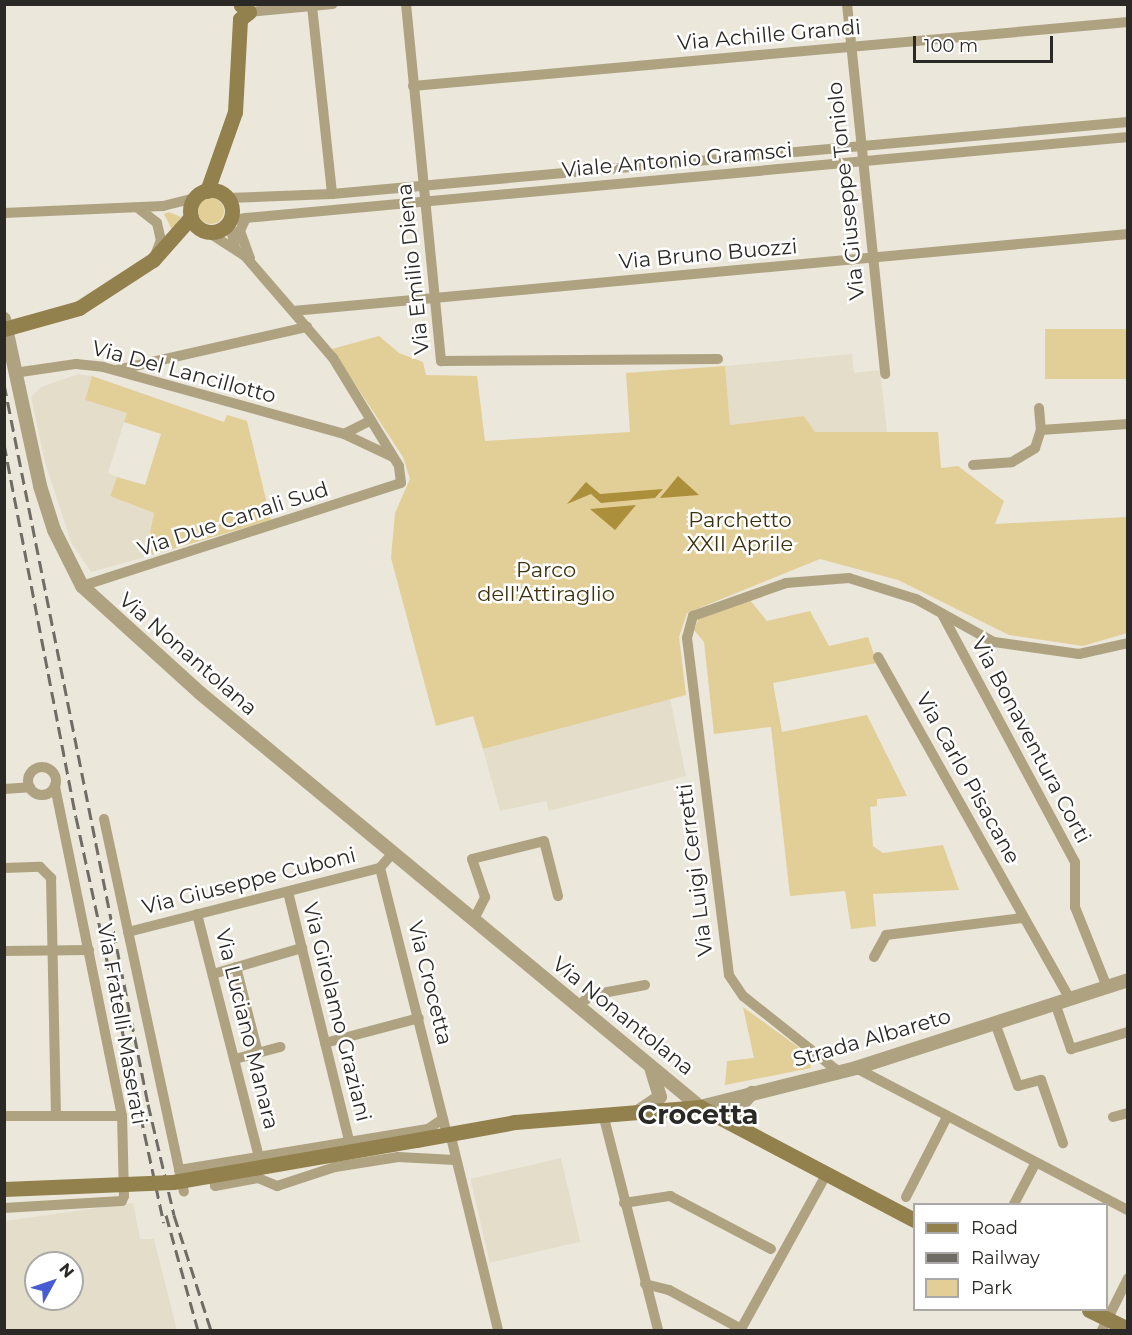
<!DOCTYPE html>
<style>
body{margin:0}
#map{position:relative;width:1132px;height:1335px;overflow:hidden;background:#ebe7db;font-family:Montserrat,sans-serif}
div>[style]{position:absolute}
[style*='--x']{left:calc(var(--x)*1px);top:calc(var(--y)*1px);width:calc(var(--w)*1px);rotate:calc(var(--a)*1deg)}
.built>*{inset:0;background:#e4ddca;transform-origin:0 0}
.green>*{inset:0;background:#e2ce97;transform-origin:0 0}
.round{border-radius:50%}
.water>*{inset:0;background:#ab8f3b}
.minor>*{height:10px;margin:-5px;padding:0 5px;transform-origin:5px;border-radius:5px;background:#aea280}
.minor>.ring{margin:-5px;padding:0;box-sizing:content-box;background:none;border:10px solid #aea280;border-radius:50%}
.tertiary>*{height:14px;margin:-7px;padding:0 7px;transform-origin:7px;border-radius:7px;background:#aea280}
.secondary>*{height:15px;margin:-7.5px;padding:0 7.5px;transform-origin:7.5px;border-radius:7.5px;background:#92804d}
.secondary>.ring{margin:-7.5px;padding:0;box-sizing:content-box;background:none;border:15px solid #92804d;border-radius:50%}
.rail>*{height:3px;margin-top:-1.5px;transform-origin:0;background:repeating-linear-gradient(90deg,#6f6c65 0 12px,transparent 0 18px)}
.secondary-bridge>*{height:15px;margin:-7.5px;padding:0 7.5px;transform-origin:7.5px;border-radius:7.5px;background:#92804d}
span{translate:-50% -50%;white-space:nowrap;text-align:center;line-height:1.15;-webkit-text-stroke:5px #fff;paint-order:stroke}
.street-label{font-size:21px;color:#2b2925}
.park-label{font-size:21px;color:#3d310c}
.district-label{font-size:27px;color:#2b2925;font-weight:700}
.frame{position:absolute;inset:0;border:6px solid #2b2925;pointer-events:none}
.legend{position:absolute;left:913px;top:1203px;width:195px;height:108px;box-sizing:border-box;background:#fff;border:2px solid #aaa9a8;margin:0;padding:8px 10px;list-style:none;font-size:18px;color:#2b2925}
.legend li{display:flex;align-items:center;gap:12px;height:30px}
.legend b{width:30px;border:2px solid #aaa9a8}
.north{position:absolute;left:24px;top:1251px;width:60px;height:60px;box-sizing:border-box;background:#fff;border:2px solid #aaa9a8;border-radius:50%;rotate:50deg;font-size:16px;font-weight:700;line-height:24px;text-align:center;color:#2b2925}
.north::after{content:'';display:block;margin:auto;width:21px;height:27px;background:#475dd1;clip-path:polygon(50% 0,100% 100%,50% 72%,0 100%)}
.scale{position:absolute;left:913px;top:36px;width:140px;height:27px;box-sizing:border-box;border:3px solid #2b2925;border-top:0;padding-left:8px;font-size:18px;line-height:21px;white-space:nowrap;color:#2b2925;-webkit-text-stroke:4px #fff;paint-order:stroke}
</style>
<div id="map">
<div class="built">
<i style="clip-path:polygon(852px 354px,854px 373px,880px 370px,887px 432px,815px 432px,804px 416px,730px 425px,725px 366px)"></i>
<i style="clip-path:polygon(78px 374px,92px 376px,85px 400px,127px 413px,108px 473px,117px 477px,110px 496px,154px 513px,145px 557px,91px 572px,71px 542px,45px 462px,31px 397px,41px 387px)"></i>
<i style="clip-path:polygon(670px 698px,686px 776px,549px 811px,546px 801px,500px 811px,483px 749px)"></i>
<i style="left:561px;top:1158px;width:86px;height:93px;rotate:77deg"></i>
<i style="clip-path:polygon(evenodd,133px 1203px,140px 1239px,154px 1239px,177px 1330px,5px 1330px,5px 1221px,133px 1203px,36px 1263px,72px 1263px,72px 1299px,36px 1299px,36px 1263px)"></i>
</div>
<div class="green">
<i class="round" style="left:198px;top:198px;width:26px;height:26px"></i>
<i style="clip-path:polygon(169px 212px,181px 217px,172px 230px,164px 214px)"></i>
<i style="left:1127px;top:329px;width:50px;height:82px;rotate:90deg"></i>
<i style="clip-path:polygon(379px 336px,399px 353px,423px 362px,426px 375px,477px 376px,485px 441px,630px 432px,626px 373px,725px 366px,730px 425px,804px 416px,815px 432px,938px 432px,941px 468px,958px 466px,1004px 501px,995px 524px,1127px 517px,1127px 633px,1083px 646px,1009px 635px,898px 580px,820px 559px,687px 613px,679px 637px,686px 695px,483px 749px,473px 716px,436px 726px,391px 558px,395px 513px,410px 479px,403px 457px,332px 349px)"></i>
<i style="clip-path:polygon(92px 376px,224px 422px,227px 415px,247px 421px,271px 520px,145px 557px,154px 513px,110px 496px,117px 477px,145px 485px,161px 434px,124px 422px,127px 413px,85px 400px)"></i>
<i style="clip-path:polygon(749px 599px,767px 621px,810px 611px,829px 646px,868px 637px,877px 663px,773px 683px,782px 732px,867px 715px,907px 796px,877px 799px,877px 806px,870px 807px,873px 846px,883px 853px,943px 845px,959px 890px,873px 894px,876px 926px,851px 929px,845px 891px,790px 896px,771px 727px,714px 734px,704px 642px,694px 630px,699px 618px)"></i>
<i style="clip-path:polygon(743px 1007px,809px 1055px,811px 1068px,725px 1085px,727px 1061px,754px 1058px)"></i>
</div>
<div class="water">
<i style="clip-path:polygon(678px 476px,699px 495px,660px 498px)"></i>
<i style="clip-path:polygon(586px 482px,600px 494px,663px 489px,655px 498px,601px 503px,591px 494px,567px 504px)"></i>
<i style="clip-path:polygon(636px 505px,615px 530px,590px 509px)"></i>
</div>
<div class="minor">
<i style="--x:406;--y:4;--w:359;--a:84.4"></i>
<i style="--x:441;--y:361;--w:277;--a:-0.4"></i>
<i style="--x:847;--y:4;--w:372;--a:84.1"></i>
<i style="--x:312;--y:6;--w:189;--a:83.9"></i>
<i style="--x:249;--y:12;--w:84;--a:-5.4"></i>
<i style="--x:413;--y:86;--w:718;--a:-5.11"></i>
<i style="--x:227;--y:198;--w:105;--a:-2.2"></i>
<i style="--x:332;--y:194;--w:799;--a:-5.17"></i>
<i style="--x:138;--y:208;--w:24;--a:38"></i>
<i style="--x:157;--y:223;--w:17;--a:77"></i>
<i style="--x:161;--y:240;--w:14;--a:111"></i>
<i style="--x:4;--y:213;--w:159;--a:-2.5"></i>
<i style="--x:163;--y:206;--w:33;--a:-14"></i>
<i style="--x:246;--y:218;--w:14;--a:115"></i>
<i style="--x:240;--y:231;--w:29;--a:70"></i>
<i style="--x:235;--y:247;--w:27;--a:-103"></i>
<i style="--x:229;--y:221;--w:17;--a:-10"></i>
<i style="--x:246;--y:218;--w:886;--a:-5.25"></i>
<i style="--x:293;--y:311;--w:839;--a:-5.27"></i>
<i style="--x:117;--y:370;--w:195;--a:-12.8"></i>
<i style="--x:14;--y:373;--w:63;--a:-8.3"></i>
<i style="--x:76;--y:364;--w:27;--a:6"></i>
<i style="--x:103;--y:367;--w:250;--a:15.5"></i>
<i style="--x:344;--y:434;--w:54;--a:25.1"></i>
<i style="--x:1039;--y:408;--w:22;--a:85"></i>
<i style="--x:1041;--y:430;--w:87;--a:-3.9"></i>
<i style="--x:344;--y:434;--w:30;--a:-27"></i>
<i style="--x:973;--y:465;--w:39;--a:-4"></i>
<i style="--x:1012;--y:462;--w:27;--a:-31"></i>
<i style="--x:1035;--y:448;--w:19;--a:-72"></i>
<i style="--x:82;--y:586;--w:335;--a:-17.9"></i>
<i style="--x:401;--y:483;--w:17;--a:-97"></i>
<i style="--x:399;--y:466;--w:127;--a:-121.4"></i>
<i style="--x:333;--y:358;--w:135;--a:-130.8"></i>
<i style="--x:245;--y:256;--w:46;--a:-147.3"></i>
<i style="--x:943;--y:616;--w:279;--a:61.8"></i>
<i style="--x:1075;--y:862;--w:45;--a:90"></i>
<i style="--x:1075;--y:907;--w:86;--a:68.2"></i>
<i style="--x:878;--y:657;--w:391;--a:60.7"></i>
<i class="ring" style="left:28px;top:767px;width:18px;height:18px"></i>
<i style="--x:4;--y:789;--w:26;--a:-4"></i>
<i style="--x:104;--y:819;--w:381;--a:77.9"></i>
<i style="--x:392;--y:854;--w:18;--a:131"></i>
<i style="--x:380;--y:868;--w:267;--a:75.9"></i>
<i style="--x:4;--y:868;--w:36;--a:-2"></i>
<i style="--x:40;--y:867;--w:16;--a:45"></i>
<i style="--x:51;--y:878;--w:238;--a:88.8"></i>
<i style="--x:288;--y:892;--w:256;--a:76.2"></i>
<i style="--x:197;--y:914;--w:248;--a:75.7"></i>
<i style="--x:473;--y:921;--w:27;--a:-63"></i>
<i style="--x:485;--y:897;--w:40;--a:-108.9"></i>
<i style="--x:472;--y:859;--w:74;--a:-14"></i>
<i style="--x:544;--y:841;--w:57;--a:75.7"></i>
<i style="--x:128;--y:932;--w:260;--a:-14.3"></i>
<i style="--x:4;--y:951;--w:85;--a:-0.7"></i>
<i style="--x:874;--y:957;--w:25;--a:-61"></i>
<i style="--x:886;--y:935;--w:138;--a:-7.1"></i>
<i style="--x:236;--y:967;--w:89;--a:75.7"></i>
<i style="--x:213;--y:974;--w:93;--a:-16.3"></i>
<i style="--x:1055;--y:1003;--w:49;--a:70.8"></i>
<i style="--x:1071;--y:1049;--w:59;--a:-16.6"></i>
<i style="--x:577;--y:1006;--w:19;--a:-36"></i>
<i style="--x:592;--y:995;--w:54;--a:-10.7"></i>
<i style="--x:995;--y:1023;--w:67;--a:69.9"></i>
<i style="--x:1018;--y:1086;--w:24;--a:-15"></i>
<i style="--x:1041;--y:1080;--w:67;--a:70.8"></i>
<i style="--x:325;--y:1043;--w:97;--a:-14.9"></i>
<i style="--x:235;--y:1059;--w:47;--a:-14.9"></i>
<i style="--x:856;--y:1068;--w:307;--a:27.6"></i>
<i style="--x:839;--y:1072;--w:122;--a:-141.6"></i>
<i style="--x:743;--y:996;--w:25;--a:-124"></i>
<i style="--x:729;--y:975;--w:340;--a:-97.1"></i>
<i style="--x:687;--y:638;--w:23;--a:-75"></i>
<i style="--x:693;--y:616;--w:99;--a:-19.5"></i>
<i style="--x:786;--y:583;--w:63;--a:-4.5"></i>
<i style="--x:849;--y:578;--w:70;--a:17.4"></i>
<i style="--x:916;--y:599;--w:89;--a:28.9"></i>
<i style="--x:994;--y:642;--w:86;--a:8"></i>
<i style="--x:1079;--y:654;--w:50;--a:-12.7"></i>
<i style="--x:603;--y:1114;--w:223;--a:75.7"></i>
<i style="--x:4;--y:1116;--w:118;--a:0"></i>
<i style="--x:1113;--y:1117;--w:16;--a:-15"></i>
<i style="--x:451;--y:1137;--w:199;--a:76.3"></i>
<i style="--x:255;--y:1164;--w:14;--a:78"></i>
<i style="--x:258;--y:1178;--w:21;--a:23"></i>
<i style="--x:277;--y:1186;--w:61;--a:-18.1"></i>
<i style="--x:335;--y:1167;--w:64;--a:-9"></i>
<i style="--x:398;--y:1157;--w:57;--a:3"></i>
<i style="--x:179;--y:1170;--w:252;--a:-9.4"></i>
<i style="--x:428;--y:1129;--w:18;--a:-34"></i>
<i style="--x:212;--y:1170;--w:16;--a:79"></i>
<i style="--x:215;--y:1186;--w:44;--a:-10.5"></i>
<i style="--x:906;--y:1197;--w:88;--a:-62.9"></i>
<i style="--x:624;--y:1203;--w:47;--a:-8.7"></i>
<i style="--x:670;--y:1196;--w:114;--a:27.7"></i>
<i style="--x:1014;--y:1204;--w:45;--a:-62.3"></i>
<i style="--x:4;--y:1208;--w:118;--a:-3.4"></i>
<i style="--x:122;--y:1201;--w:5;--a:-68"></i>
<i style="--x:124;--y:1196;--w:80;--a:-91.4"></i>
<i style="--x:122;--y:1116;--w:337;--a:-101.5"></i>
<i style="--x:645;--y:1284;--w:25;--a:14"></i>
<i style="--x:669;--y:1290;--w:82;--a:28.4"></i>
<i style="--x:741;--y:1329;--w:176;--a:-61.1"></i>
<i style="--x:1102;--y:1330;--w:58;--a:-63.4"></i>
</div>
<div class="tertiary">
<i style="--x:4;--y:319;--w:171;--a:77.8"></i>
<i style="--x:40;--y:486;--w:46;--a:72.3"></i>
<i style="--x:54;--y:530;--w:63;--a:63.4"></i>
<i style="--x:82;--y:586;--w:159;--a:42.2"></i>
<i style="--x:200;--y:693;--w:649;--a:39.62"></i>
<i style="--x:700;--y:1107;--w:161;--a:-14"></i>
<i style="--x:856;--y:1068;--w:286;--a:-17.9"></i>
<i style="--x:639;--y:1111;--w:25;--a:-34"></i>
<i style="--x:660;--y:1097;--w:28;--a:-107"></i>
<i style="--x:749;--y:1133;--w:26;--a:-118"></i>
<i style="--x:737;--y:1110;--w:23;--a:-49"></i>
</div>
<div class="secondary">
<i style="--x:240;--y:19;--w:11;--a:-38"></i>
<i style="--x:249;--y:12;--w:11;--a:-139"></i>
<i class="ring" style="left:190px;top:190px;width:27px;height:27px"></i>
<i style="--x:207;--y:191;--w:84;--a:-70.5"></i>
<i style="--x:235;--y:112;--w:93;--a:-86.9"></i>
<i style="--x:153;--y:260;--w:57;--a:-48.5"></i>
<i style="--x:416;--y:1140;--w:101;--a:-10.3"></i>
<i style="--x:515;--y:1122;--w:186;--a:-4.6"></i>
<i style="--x:700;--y:1107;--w:242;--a:27.8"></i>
<i style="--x:1089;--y:1310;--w:43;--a:26"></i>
</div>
<div class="rail">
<i style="--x:4;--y:384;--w:734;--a:78.69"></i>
<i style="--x:148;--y:1104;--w:114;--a:76.8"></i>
<i style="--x:174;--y:1215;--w:121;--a:72.2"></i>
<i style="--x:4;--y:444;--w:380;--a:79.1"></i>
<i style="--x:76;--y:817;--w:415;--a:77.8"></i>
<i style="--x:166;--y:1215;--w:119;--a:74.5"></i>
</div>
<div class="secondary-bridge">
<i style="--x:4;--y:329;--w:78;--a:-15.6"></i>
<i style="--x:79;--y:308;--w:88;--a:-33"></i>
<i style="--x:4;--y:1189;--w:169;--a:-2.4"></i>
<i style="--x:173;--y:1182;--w:247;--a:-9.8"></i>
</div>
<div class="street-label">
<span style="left:769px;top:35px;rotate:-5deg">Via Achille Grandi</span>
<span style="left:677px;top:160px;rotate:-5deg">Viale Antonio Gramsci</span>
<span style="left:846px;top:191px;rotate:-96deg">Via Giuseppe Toniolo</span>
<span style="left:708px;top:254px;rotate:-5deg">Via Bruno Buozzi</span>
<span style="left:413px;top:269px;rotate:-96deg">Via Emilio Diena</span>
<span style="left:184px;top:372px;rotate:15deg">Via Del Lancillotto</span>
<span style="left:233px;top:519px;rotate:-18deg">Via Due Canali Sud</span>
<span style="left:188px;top:654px;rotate:41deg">Via Nonantolana</span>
<span style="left:1031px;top:740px;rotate:62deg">Via Bonaventura Corti</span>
<span style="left:968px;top:778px;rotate:61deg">Via Carlo Pisacane</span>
<span style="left:695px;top:870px;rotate:-97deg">Via Luigi Cerretti</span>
<span style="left:249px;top:881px;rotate:-14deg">Via Giuseppe Cuboni</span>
<span style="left:430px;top:983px;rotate:76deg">Via Crocetta</span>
<span style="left:337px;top:1012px;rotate:76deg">Via Girolamo Graziani</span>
<span style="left:623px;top:1016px;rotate:39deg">Via Nonantolana</span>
<span style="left:122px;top:1024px;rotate:80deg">Via Fratelli Maserati</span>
<span style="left:247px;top:1029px;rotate:76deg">Via Luciano Manara</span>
<span style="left:872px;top:1038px;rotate:-16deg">Strada Albareto</span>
</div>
<div class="park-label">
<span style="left:740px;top:532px">Parchetto<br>XXII Aprile</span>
<span style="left:546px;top:582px">Parco<br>dell'Attiraglio</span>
</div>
<div class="district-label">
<span style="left:698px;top:1115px">Crocetta</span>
</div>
<div class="frame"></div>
<ul class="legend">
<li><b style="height:8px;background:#92804d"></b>Road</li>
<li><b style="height:8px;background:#6f6c65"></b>Railway</li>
<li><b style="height:16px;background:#e2ce97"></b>Park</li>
</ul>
<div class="north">N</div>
<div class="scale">100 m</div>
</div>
